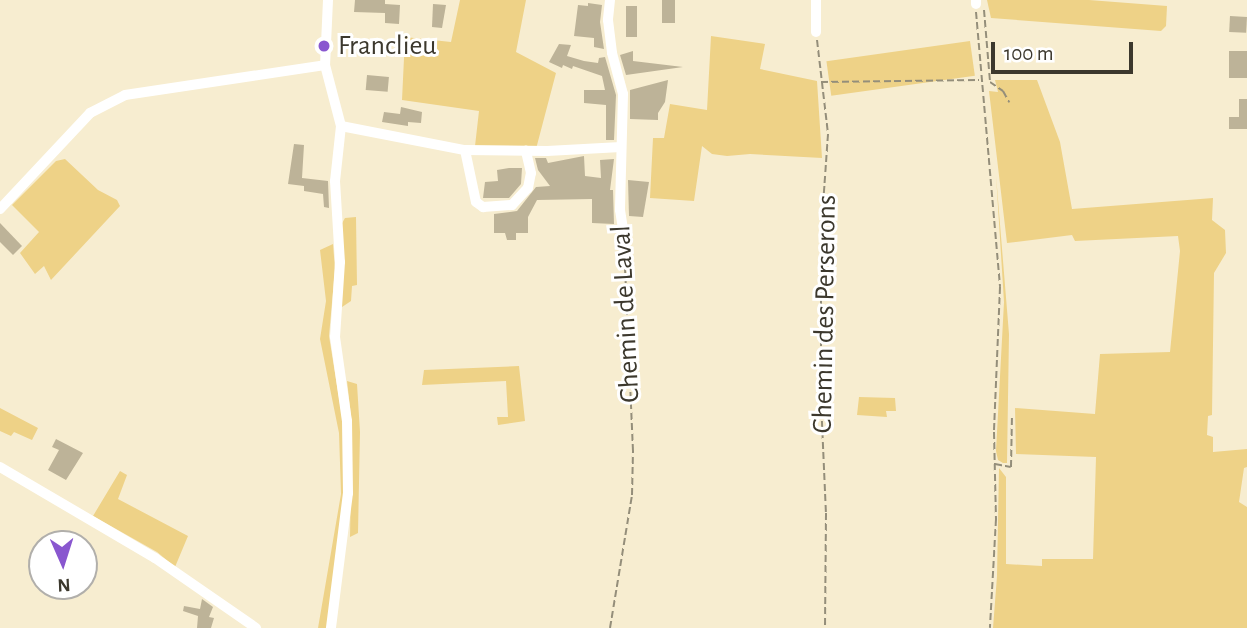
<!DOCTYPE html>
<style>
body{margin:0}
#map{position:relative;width:1247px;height:628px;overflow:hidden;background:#f7edd0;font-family:"Alegreya Sans",sans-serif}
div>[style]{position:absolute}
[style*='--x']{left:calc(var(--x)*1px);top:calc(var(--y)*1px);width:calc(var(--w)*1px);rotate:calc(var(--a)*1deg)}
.green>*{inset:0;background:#eed287;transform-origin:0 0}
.building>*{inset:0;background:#bdb398;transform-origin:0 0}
.path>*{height:2px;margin-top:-1px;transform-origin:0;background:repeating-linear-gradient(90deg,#948e7a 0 7px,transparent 0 10.5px)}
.minor>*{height:10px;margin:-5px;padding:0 5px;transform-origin:5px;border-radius:5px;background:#fff}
.dots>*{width:19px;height:19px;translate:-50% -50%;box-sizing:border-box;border:4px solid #fff;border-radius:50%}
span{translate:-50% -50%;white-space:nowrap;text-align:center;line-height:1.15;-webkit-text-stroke:6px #fff;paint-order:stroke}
.poi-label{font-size:28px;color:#3c382d}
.left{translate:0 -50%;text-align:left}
.street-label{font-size:28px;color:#3c382d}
.north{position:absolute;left:28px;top:530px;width:70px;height:70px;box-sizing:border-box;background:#fff;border:2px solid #b1afab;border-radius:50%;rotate:177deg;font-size:19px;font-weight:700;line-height:28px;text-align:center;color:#3c382d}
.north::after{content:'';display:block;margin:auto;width:24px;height:32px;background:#8957cf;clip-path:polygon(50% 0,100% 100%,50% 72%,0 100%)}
.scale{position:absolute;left:991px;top:42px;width:142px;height:32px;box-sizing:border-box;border:4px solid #3c382d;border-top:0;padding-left:9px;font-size:21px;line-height:24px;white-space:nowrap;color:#3c382d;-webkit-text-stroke:5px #fff;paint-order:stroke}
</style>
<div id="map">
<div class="green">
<i style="clip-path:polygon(460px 0,526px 0,516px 52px,556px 73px,536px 149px,475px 146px,479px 111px,402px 100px,405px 37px,451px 42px)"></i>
<i style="clip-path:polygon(987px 0,1089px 0,1167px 6px,1166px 26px,1161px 31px,991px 18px)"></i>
<i style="clip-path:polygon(711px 36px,765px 44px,760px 69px,817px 81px,822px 158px,750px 154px,727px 156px,712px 154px,702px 146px,694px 201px,650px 198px,653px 138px,664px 138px,670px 104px,707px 110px)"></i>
<i style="left:970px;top:41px;width:35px;height:145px;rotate:82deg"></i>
<i style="clip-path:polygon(995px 80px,1037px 80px,1060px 142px,1072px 209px,1213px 198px,1212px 220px,1225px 230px,1226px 253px,1214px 273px,1212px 415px,1208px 416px,1207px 435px,1213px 437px,1213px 452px,1247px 449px,1247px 467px,1244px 468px,1239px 502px,1247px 507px,1247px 628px,993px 628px,997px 576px,999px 468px,1006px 477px,1006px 564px,1042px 566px,1042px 559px,1093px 559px,1096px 457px,1016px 454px,1015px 408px,1095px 414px,1100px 354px,1170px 352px,1180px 251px,1178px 236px,1075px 241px,1072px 235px,1007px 243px,989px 91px,998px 92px)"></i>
<i style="clip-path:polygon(65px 159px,98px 190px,117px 200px,120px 206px,51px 280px,44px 266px,35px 274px,20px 253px,39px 232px,12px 205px,56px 161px)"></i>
<i style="clip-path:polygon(996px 175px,1009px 334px,1007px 463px,1003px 463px,998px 460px,996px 451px,1004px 302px)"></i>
<i style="clip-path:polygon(356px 217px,357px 285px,352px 286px,351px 301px,342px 307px,341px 225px,345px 218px)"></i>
<i style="clip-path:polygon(333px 244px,335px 269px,329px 336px,343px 423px,346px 495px,327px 628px,318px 628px,341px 494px,339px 433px,320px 339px,326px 301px,320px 250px)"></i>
<i style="clip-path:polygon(519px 366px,525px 421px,498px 425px,497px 417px,508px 417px,506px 381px,422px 385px,424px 370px)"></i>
<i style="clip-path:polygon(347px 381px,357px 384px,360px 432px,358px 533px,350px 537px,352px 424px)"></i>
<i style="clip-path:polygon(859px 397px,895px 398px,896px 411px,886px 411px,887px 417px,857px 415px)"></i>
<i style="clip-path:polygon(0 408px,38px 428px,32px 440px,14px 432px,11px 436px,0 431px)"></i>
<i style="clip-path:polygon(120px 471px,127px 475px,118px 499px,188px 536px,175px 567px,157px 552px,93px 516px)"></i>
</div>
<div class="building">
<i style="clip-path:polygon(355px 0,385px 0,385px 4px,400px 5px,399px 24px,385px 23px,385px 13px,354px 12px)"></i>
<i style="left:662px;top:0;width:13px;height:23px"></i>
<i style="clip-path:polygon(588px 3px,602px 5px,600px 22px,604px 49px,594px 47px,594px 38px,574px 36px,578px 5px,588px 6px)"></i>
<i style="clip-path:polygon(433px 4px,446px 5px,442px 28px,432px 27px)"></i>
<i style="left:626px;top:6px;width:11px;height:31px"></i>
<i style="left:1230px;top:16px;width:17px;height:16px;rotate:3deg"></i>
<i style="clip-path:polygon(559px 44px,571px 45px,567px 56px,584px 61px,598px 63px,599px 58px,605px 57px,616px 95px,614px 140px,606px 140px,606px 105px,584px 103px,584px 90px,605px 90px,602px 76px,573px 66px,572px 69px,563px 65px,562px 68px,549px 62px)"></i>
<i style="clip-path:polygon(633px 51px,633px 61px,683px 67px,626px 75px,620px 55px)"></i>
<i style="left:1229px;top:51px;width:18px;height:27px"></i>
<i style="left:367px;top:75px;width:22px;height:15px;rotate:5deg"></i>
<i style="clip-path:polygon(668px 80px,665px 102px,658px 113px,658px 120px,630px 119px,630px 90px)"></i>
<i style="clip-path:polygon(1239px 99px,1247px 99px,1247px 129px,1229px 129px,1229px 117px,1239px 117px)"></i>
<i style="clip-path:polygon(401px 107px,422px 112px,421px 123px,408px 122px,408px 126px,382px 122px,384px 112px,400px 114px)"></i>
<i style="clip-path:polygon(294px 144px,304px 145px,302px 178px,328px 181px,329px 208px,324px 207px,323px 194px,304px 191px,304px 186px,288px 184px)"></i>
<i style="clip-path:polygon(584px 156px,585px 176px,601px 178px,600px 160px,614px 159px,610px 190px,613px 190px,614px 224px,592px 223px,592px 199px,537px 200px,528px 217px,528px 233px,516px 233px,516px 240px,507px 240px,505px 233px,494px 233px,494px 214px,517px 211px,536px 187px,550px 186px,538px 170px,535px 158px,546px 158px,548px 163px)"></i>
<i style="clip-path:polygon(509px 168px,522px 168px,521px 184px,509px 198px,483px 198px,485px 182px,498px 181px,497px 170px)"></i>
<i style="clip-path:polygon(628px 180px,649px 182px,643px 217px,629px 216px)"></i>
<i style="clip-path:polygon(0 223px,22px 246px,13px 255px,0 242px)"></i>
<i style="clip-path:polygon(56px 439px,83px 453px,66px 480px,48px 470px,59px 450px,52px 447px)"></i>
<i style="clip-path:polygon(202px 599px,213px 607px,209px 617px,214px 618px,211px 628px,197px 628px,198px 616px,183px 611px,184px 606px,200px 609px)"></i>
</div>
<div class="path">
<i style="--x:984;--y:10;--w:72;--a:85.2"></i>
<i style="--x:990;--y:82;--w:16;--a:35"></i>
<i style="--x:1003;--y:91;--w:13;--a:61"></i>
<i style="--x:976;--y:12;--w:276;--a:85"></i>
<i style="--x:1000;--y:287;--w:145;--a:92.4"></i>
<i style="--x:994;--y:432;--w:87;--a:88.7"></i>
<i style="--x:996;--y:519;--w:109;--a:93.2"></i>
<i style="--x:817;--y:40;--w:95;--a:83.3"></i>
<i style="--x:828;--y:134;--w:100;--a:94"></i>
<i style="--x:821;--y:234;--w:166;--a:90"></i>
<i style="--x:821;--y:400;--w:113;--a:87.5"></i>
<i style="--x:826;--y:513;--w:115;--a:90.5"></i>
<i style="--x:821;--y:82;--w:158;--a:-0.7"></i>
<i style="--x:995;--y:464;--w:16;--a:11"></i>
<i style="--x:1011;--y:467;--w:50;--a:-88.9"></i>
<i style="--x:610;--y:628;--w:135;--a:-80.6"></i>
<i style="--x:632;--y:495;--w:44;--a:-88.7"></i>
<i style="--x:633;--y:451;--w:208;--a:-92.5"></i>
</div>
<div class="minor">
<i style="--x:328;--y:0;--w:65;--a:92.6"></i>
<i style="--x:325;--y:65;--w:63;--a:75.3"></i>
<i style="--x:341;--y:126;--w:55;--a:96.2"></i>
<i style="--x:335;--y:181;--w:81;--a:86.5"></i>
<i style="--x:340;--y:262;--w:75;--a:93.8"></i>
<i style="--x:335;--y:337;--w:85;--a:81.9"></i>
<i style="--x:347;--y:421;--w:72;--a:89.2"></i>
<i style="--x:348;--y:493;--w:136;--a:97.2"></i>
<i style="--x:610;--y:0;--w:20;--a:96"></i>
<i style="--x:608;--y:20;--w:33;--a:83"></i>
<i style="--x:612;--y:53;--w:42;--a:75"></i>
<i style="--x:623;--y:94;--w:116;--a:91.5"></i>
<i style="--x:620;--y:210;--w:24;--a:81"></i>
<i style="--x:816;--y:0;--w:32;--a:90"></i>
<i style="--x:976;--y:4;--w:4;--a:-90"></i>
<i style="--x:341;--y:126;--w:126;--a:11"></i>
<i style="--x:465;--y:150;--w:82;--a:0.7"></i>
<i style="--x:547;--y:151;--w:74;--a:-3.1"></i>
<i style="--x:465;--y:150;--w:53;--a:78.1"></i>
<i style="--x:476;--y:202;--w:9;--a:36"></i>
<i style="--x:483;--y:207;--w:29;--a:-4"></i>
<i style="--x:512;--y:205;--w:23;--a:-47"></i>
<i style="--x:528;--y:188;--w:15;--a:-79"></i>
<i style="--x:531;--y:173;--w:23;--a:-103"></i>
<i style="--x:0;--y:209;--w:132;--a:-46.8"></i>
<i style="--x:90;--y:113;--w:39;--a:-27"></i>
<i style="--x:125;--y:95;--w:202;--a:-8.5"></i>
<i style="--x:0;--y:467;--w:180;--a:30.4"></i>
<i style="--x:155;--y:558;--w:123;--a:34.7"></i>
</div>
<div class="dots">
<i style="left:324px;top:46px;background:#8957cf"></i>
</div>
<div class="poi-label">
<span class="left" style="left:338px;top:46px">Franclieu</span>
</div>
<div class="street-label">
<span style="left:626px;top:314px;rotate:-93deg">Chemin de Laval</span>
<span style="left:825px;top:314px;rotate:-89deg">Chemin des Perserons</span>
</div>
<div class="north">N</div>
<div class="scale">100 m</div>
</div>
